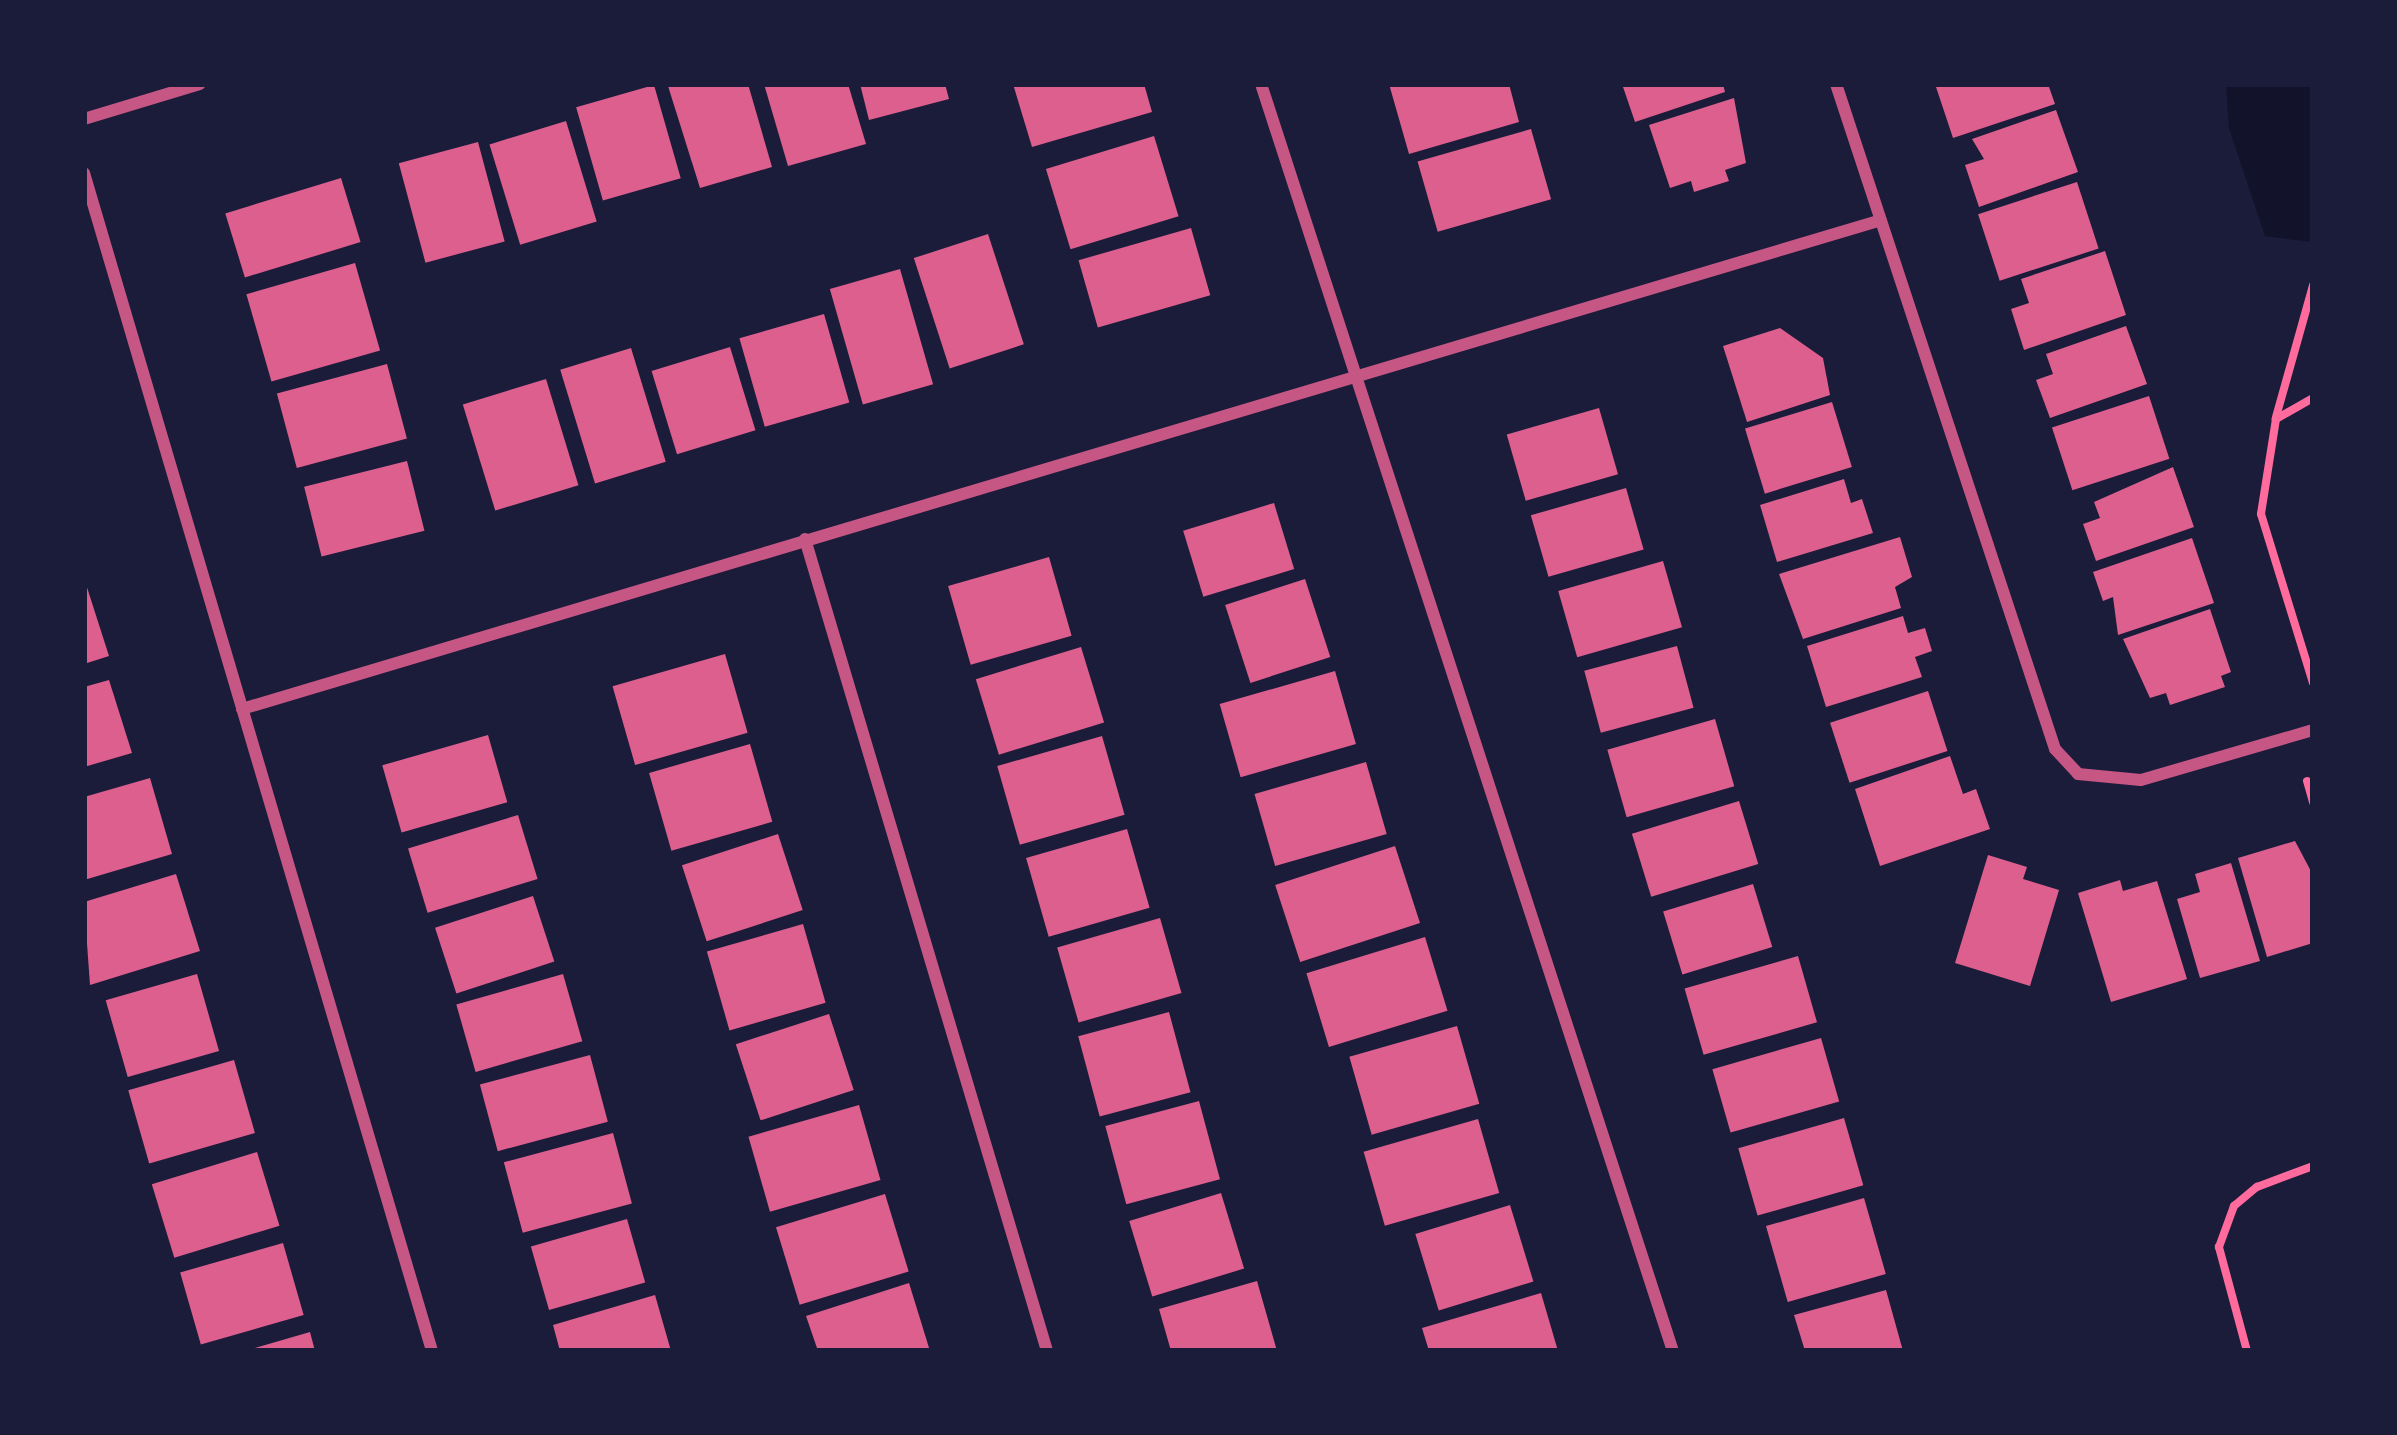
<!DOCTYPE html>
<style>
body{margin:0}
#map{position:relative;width:2397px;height:1435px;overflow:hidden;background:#1b1b3a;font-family:Lato,sans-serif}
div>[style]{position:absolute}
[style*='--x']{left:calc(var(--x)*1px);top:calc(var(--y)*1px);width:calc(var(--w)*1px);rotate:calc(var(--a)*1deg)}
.water>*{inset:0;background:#12122b}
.building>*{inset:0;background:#dd5f8e;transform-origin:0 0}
.path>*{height:8px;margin:-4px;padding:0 4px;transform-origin:4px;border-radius:4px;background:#ff6b9d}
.minor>*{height:12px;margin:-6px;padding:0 6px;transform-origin:6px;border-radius:6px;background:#c65784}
span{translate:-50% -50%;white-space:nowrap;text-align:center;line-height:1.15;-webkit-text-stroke:9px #1b1b3a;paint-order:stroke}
.frame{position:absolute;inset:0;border:87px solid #1b1b3a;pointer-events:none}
</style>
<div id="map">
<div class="water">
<i style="clip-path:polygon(2226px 84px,2313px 84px,2313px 242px,2265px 236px,2229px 128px)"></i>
</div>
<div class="building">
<i style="clip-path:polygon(675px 84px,748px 84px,772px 167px,700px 188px,668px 86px)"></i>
<i style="clip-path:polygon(764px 84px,848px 84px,866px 144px,788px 166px)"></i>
<i style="clip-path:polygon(860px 84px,945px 84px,949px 99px,869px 120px)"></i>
<i style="clip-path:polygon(1013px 84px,1144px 84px,1152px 112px,1032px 147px)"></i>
<i style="clip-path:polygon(1389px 84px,1509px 84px,1519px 122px,1409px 154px)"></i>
<i style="clip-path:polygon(1622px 84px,1723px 84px,1725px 92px,1635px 122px)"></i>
<i style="clip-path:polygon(1935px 84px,2048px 84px,2055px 104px,1953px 138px)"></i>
<i style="left:654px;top:85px;width:97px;height:81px;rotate:74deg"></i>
<i style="clip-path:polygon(1734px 98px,1746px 163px,1725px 170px,1729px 181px,1694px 192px,1691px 181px,1670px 188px,1649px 125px)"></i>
<i style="clip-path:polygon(2056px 110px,2078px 172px,1979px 207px,1965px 165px,1984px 159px,1972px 139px)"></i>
<i style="left:566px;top:121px;width:105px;height:80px;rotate:73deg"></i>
<i style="left:1531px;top:129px;width:73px;height:118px;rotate:74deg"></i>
<i style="left:1154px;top:136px;width:84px;height:113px;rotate:73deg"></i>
<i style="left:478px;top:142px;width:103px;height:82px;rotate:75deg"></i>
<i style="left:341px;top:178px;width:67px;height:121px;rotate:73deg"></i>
<i style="left:2077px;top:182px;width:70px;height:104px;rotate:72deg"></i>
<i style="left:1191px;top:228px;width:70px;height:117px;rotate:74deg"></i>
<i style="left:988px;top:234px;width:116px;height:78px;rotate:72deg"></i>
<i style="clip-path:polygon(2105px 251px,2126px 315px,2024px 350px,2011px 309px,2029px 303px,2021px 279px)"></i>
<i style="left:355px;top:263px;width:91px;height:113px;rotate:74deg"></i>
<i style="left:900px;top:269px;width:120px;height:73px;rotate:74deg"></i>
<i style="left:824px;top:314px;width:92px;height:88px;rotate:74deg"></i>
<i style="clip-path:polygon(2126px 326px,2147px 384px,2050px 418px,2036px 380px,2053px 374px,2046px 354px)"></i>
<i style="clip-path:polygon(1780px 328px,1823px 358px,1830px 395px,1747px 422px,1723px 346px)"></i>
<i style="left:730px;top:347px;width:87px;height:82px;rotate:73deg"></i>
<i style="left:631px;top:348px;width:119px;height:74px;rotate:73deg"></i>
<i style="left:387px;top:364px;width:77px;height:114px;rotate:75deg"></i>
<i style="left:546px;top:379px;width:111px;height:87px;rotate:73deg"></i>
<i style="left:2149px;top:396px;width:66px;height:102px;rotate:72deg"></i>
<i style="left:1832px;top:402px;width:68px;height:91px;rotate:73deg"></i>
<i style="left:1599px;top:408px;width:69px;height:96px;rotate:74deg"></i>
<i style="left:407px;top:461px;width:72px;height:106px;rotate:76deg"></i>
<i style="clip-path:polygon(2173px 467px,2194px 527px,2096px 561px,2083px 524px,2100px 518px,2094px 502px)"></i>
<i style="clip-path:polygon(1844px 479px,1851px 503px,1862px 499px,1873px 533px,1777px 562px,1760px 505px)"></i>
<i style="left:1626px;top:488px;width:64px;height:99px;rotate:74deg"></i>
<i style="left:1274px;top:503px;width:69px;height:95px;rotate:73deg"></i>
<i style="clip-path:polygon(1900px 537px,1912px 577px,1895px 587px,1901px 608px,1803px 639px,1779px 574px)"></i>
<i style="clip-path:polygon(2192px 538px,2214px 603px,2118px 635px,2113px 597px,2103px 601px,2093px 572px)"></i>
<i style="left:1049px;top:557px;width:82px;height:105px;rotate:74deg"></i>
<i style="left:1663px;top:561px;width:69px;height:109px;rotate:74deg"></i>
<i style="clip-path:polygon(84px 578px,109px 656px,84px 664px)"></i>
<i style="left:1305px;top:579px;width:82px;height:84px;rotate:72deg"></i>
<i style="clip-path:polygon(2210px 609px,2231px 672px,2221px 676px,2225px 687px,2170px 705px,2166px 693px,2150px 698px,2123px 639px)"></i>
<i style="clip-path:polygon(1903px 616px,1908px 633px,1925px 628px,1932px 651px,1915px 657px,1922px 677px,1826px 707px,1807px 646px)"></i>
<i style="left:1677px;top:646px;width:64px;height:96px;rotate:75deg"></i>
<i style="left:1081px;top:647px;width:79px;height:110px;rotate:73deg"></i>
<i style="left:725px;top:654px;width:82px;height:117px;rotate:74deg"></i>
<i style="left:1335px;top:671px;width:76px;height:120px;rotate:74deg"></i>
<i style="clip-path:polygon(109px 680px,132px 753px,84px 767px,84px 687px)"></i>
<i style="left:1928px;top:691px;width:63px;height:103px;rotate:72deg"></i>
<i style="left:1715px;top:719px;width:70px;height:112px;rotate:74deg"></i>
<i style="left:488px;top:735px;width:70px;height:110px;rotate:74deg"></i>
<i style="left:1102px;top:736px;width:82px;height:109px;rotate:74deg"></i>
<i style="left:750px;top:744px;width:81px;height:105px;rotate:74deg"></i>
<i style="clip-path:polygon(1950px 756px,1963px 794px,1976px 789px,1990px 829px,1880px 866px,1855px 789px)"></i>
<i style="left:1366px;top:762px;width:75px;height:116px;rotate:74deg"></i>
<i style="clip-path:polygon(150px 778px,172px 854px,84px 880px,84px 797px)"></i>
<i style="left:1739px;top:801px;width:66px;height:112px;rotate:73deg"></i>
<i style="left:518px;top:815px;width:67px;height:115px;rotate:73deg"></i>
<i style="left:1127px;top:829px;width:82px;height:105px;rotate:74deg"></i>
<i style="left:778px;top:834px;width:80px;height:101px;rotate:72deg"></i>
<i style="clip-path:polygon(2295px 841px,2313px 875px,2313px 943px,2267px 957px,2238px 858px)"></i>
<i style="left:1395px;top:846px;width:81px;height:126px;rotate:72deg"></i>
<i style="clip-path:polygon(1988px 855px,2027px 867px,2023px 879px,2059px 890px,2030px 986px,1955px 963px)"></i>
<i style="clip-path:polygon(2231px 863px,2260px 961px,2200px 978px,2177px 899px,2200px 892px,2195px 874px)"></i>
<i style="clip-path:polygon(176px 874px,200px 951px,90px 985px,84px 902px)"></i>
<i style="clip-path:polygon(2120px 880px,2123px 891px,2157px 881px,2187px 979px,2111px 1002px,2078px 893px)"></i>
<i style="left:1753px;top:884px;width:66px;height:94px;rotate:73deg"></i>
<i style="left:533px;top:896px;width:69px;height:103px;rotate:72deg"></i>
<i style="left:1160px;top:918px;width:78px;height:107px;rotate:74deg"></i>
<i style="left:803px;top:924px;width:82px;height:100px;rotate:74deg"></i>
<i style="left:1425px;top:937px;width:77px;height:124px;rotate:73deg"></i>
<i style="left:1798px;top:956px;width:69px;height:118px;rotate:74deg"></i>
<i style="left:197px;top:974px;width:80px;height:95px;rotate:74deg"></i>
<i style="left:563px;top:974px;width:70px;height:111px;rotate:74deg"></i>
<i style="left:1169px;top:1012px;width:83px;height:94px;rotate:75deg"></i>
<i style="left:829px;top:1014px;width:80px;height:98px;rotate:72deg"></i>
<i style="left:1457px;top:1026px;width:81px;height:112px;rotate:74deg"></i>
<i style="left:1821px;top:1038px;width:66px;height:113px;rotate:74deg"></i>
<i style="left:590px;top:1055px;width:69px;height:114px;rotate:75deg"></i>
<i style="left:234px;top:1060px;width:76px;height:110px;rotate:74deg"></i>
<i style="left:1199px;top:1101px;width:81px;height:97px;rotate:75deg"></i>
<i style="left:859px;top:1105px;width:78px;height:115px;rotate:74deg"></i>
<i style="left:1844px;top:1118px;width:70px;height:110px;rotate:74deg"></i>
<i style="left:1478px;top:1119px;width:77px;height:119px;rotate:74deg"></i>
<i style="left:613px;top:1133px;width:73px;height:113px;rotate:75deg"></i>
<i style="left:257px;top:1152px;width:77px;height:110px;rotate:73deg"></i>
<i style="left:1221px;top:1193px;width:79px;height:96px;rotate:73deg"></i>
<i style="left:885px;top:1194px;width:81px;height:114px;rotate:73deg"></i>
<i style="left:1864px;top:1198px;width:79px;height:102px;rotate:74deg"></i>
<i style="left:1510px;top:1205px;width:80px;height:99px;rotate:73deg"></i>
<i style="left:627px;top:1219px;width:66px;height:100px;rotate:74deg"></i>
<i style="left:283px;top:1243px;width:75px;height:107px;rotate:74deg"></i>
<i style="clip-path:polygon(1257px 1281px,1277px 1351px,1171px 1351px,1159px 1309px)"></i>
<i style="clip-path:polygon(909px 1283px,930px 1351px,818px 1351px,806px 1316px)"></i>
<i style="clip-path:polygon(1886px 1290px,1903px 1351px,1805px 1351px,1794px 1315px)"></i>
<i style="clip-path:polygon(1541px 1293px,1558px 1351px,1429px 1351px,1422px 1328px)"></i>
<i style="clip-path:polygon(655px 1295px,671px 1351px,560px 1351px,553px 1325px)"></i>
<i style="clip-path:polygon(310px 1332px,315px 1351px,248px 1351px,248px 1350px)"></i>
</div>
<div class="path">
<i style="--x:2313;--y:398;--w:43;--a:150.4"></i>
<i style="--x:2276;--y:419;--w:96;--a:99"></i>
<i style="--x:2261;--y:514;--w:177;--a:72.9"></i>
<i style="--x:2276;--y:417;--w:137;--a:-74.3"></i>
<i style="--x:2307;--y:781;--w:22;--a:74"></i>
<i style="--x:2247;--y:1351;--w:108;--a:-105.1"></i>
<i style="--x:2219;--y:1247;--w:44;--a:-69.9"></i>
<i style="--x:2234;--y:1206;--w:30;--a:-40"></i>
<i style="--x:2257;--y:1187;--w:60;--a:-20.6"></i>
</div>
<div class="minor">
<i style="--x:1261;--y:84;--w:1332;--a:71.99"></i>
<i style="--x:1836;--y:84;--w:700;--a:71.77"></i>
<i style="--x:2055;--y:749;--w:34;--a:47"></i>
<i style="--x:2078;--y:774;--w:63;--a:5.4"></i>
<i style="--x:2141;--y:780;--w:179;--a:-16.2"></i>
<i style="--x:84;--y:119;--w:121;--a:-16.8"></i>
<i style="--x:84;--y:173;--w:1228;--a:73.54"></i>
<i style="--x:805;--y:539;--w:847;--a:73.4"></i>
<i style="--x:242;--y:709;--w:1710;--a:-16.61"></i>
</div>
<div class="frame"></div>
</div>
